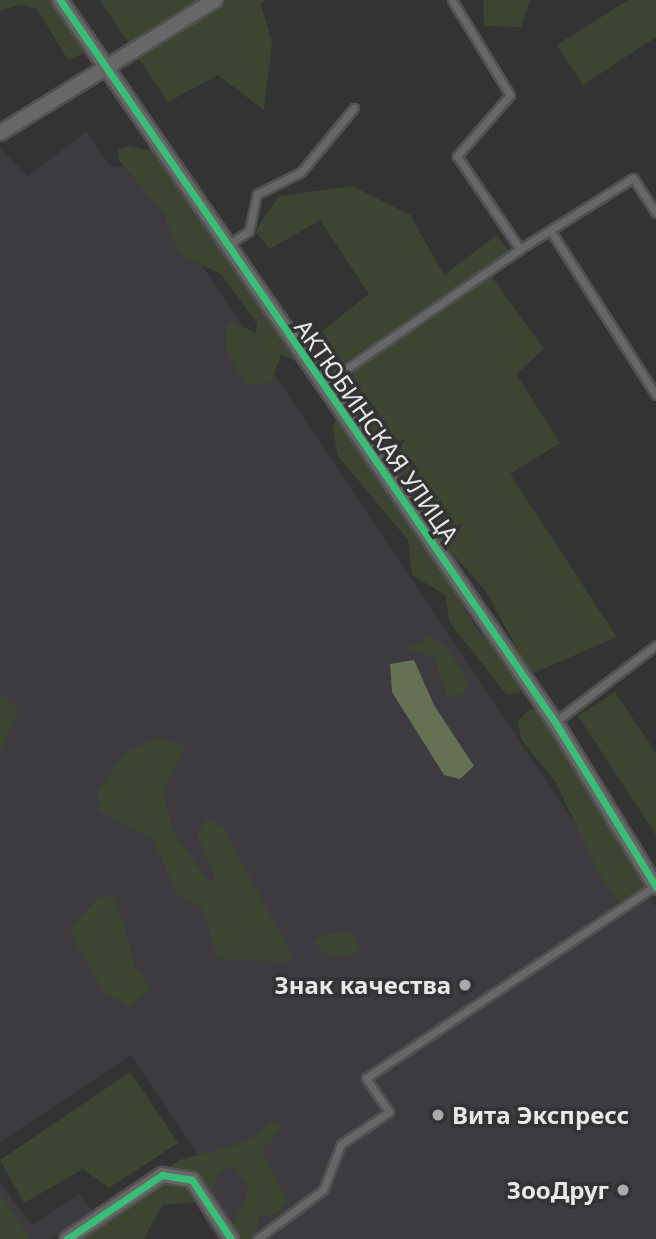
<!DOCTYPE html>
<meta charset="utf-8">
<style>
body{margin:0}
#map{position:relative;width:656px;height:1239px;overflow:hidden;background:#333;font-family:"Noto Sans",sans-serif}
div>[style]{position:absolute}
[style*='--x']{left:calc(var(--x)*1px);top:calc(var(--y)*1px);width:calc(var(--w)*1px);rotate:calc(var(--a)*1deg)}
.built>*{inset:0;background:#3d3a40}
.green>*{inset:0;background:#3d4430}
.water>*{inset:0;background:#657152}
.roads{filter:drop-shadow(2px 0 #515151) drop-shadow(-2px 0 #515151) drop-shadow(0 2px #515151) drop-shadow(0 -2px #515151)}
.service>*{height:7px;margin:-3.5px;padding:0 3.5px;transform-origin:3.5px;border-radius:3.5px;background:#686768}
.minor>*{height:14px;margin:-7px;padding:0 7px;transform-origin:7px;border-radius:7px;background:#686768}
.cycleway>*{height:7px;margin:-3.5px;padding:0 3.5px;transform-origin:3.5px;border-radius:3.5px;background:#3abd76}
.dots>*{width:19px;height:19px;translate:-50% -50%;box-sizing:border-box;border:4px solid #333234;border-radius:50%}
span{translate:-50% -50%;white-space:nowrap;text-align:center;line-height:1.15;-webkit-text-stroke:7px #333234;paint-order:stroke}
.street-label{font-size:24px;color:#e9e8e9}
.poi-label{font-size:24px;color:#e9e8e9;font-weight:700}
.right{translate:-100% -50%;text-align:right}
.left{translate:0 -50%;text-align:left}
</style>
<div id="map">
<div class="built">
<i style="clip-path:polygon(86px 132px,111px 167px,130px 165px,207px 273px,620px 891px,638px 880px,656px 907px,656px 1239px,217px 1239px,204px 1219px,208px 1169px,131px 1055px,0 1142px,0 148px,27px 176px)"></i>
<i style="clip-path:polygon(0 1182px,32px 1225px,80px 1194px,93px 1212px,51px 1239px,0 1239px)"></i>
</div>
<div class="green">
<i style="clip-path:polygon(0 0,52px 0,87px 52px,68px 60px,37px 9px,19px 5px,0 11px)"></i>
<i style="clip-path:polygon(100px 0,266px 0,261px 3px,272px 43px,264px 110px,218px 75px,168px 102px)"></i>
<i style="clip-path:polygon(483px 0,530px 0,521px 27px,484px 26px)"></i>
<i style="clip-path:polygon(628px 0,656px 0,656px 37px,583px 85px,557px 45px)"></i>
<i style="clip-path:polygon(128px 146px,156px 152px,210px 208px,303px 338px,308px 357px,299px 362px,281px 355px,271px 383px,246px 385px,226px 350px,226px 330px,230px 321px,256px 333px,257px 324px,222px 275px,178px 253px,164px 214px,118px 159px,119px 149px)"></i>
<i style="clip-path:polygon(352px 186px,410px 215px,444px 275px,497px 235px,510px 252px,342px 364px,322px 331px,369px 294px,320px 220px,270px 249px,255px 231px,279px 196px)"></i>
<i style="clip-path:polygon(492px 277px,544px 349px,516px 374px,560px 443px,510px 474px,617px 637px,531px 674px,485px 590px,431px 530px,425px 541px,430px 555px,479px 631px,521px 680px,520px 693px,507px 695px,450px 623px,445px 595px,412px 575px,408px 540px,337px 455px,333px 427px,355px 370px)"></i>
<i style="clip-path:polygon(431px 636px,447px 648px,469px 683px,463px 694px,448px 697px,434px 659px,408px 648px)"></i>
<i style="clip-path:polygon(615px 692px,656px 753px,656px 835px,578px 716px)"></i>
<i style="clip-path:polygon(0 693px,19px 709px,0 752px)"></i>
<i style="clip-path:polygon(530px 709px,540px 710px,585px 785px,653px 867px,656px 876px,631px 907px,616px 899px,601px 877px,555px 781px,522px 741px,517px 722px)"></i>
<i style="clip-path:polygon(159px 737px,185px 747px,163px 793px,173px 830px,206px 879px,216px 880px,197px 834px,207px 819px,223px 827px,293px 957px,286px 962px,218px 959px,202px 908px,177px 895px,153px 839px,100px 812px,97px 793px,125px 752px)"></i>
<i style="clip-path:polygon(99px 897px,112px 897px,119px 909px,135px 967px,151px 988px,130px 1007px,103px 991px,74px 940px,71px 927px)"></i>
<i style="clip-path:polygon(350px 933px,361px 950px,349px 957px,328px 956px,313px 942px,324px 934px)"></i>
<i style="clip-path:polygon(130px 1072px,178px 1143px,109px 1188px,83px 1169px,24px 1203px,0 1160px)"></i>
<i style="clip-path:polygon(276px 1120px,282px 1128px,264px 1149px,265px 1159px,288px 1200px,276px 1215px,258px 1216px,257px 1239px,226px 1239px,249px 1189px,233px 1165px,218px 1174px,207px 1201px,162px 1205px,144px 1239px,78px 1239px,179px 1160px,243px 1143px)"></i>
<i style="clip-path:polygon(0 1194px,30px 1239px,0 1239px)"></i>
</div>
<div class="water">
<i style="clip-path:polygon(414px 660px,434px 705px,474px 766px,460px 779px,444px 775px,392px 692px,390px 664px)"></i>
</div>
<div class="roads">
<div class="service">
<i style="--x:452;--y:0;--w:111;--a:58.6"></i>
<i style="--x:510;--y:95;--w:81;--a:131"></i>
<i style="--x:457;--y:156;--w:112;--a:55.9"></i>
<i style="--x:520;--y:249;--w:133;--a:-32.1"></i>
<i style="--x:633;--y:178;--w:42;--a:56.7"></i>
<i style="--x:550;--y:230;--w:196;--a:57.3"></i>
<i style="--x:226;--y:246;--w:27;--a:-33"></i>
<i style="--x:249;--y:231;--w:38;--a:-78"></i>
<i style="--x:257;--y:194;--w:49;--a:-26.6"></i>
<i style="--x:301;--y:172;--w:83;--a:-50.4"></i>
<i style="--x:323;--y:385;--w:239;--a:-34.6"></i>
<i style="--x:555;--y:722;--w:127;--a:-37.3"></i>
<i style="--x:257;--y:1239;--w:82;--a:-36.6"></i>
<i style="--x:323;--y:1190;--w:49;--a:-68.6"></i>
<i style="--x:341;--y:1144;--w:58;--a:-33.7"></i>
<i style="--x:389;--y:1112;--w:41;--a:-124.1"></i>
<i style="--x:366;--y:1078;--w:347;--a:-33.6"></i>
</div>
<div class="minor">
<i style="--x:60;--y:0;--w:875;--a:55.57"></i>
<i style="--x:555;--y:722;--w:193;--a:58.5"></i>
<i style="--x:0;--y:133;--w:253;--a:-31.7"></i>
<i style="--x:67;--y:1239;--w:115;--a:-34"></i>
<i style="--x:162;--y:1175;--w:30;--a:9"></i>
<i style="--x:192;--y:1180;--w:71;--a:56.5"></i>
</div>
</div>
<div class="cycleway">
<i style="--x:60;--y:0;--w:875;--a:55.57"></i>
<i style="--x:555;--y:722;--w:193;--a:58.5"></i>
<i style="--x:67;--y:1239;--w:115;--a:-34"></i>
<i style="--x:162;--y:1175;--w:30;--a:9"></i>
<i style="--x:192;--y:1180;--w:71;--a:56.5"></i>
</div>
<div class="dots">
<i style="left:465px;top:985px;background:#a9a9a9"></i>
<i style="left:438px;top:1115px;background:#a9a9a9"></i>
<i style="left:623px;top:1190px;background:#a9a9a9"></i>
</div>
<div class="street-label">
<span style="left:377px;top:431px;rotate:55deg">АКТЮБИНСКАЯ УЛИЦА</span>
</div>
<div class="poi-label">
<span class="right" style="left:451px;top:985px">Знак качества</span>
<span class="left" style="left:452px;top:1115px">Вита Экспресс</span>
<span class="right" style="left:609px;top:1190px">ЗооДруг</span>
</div>
</div>
